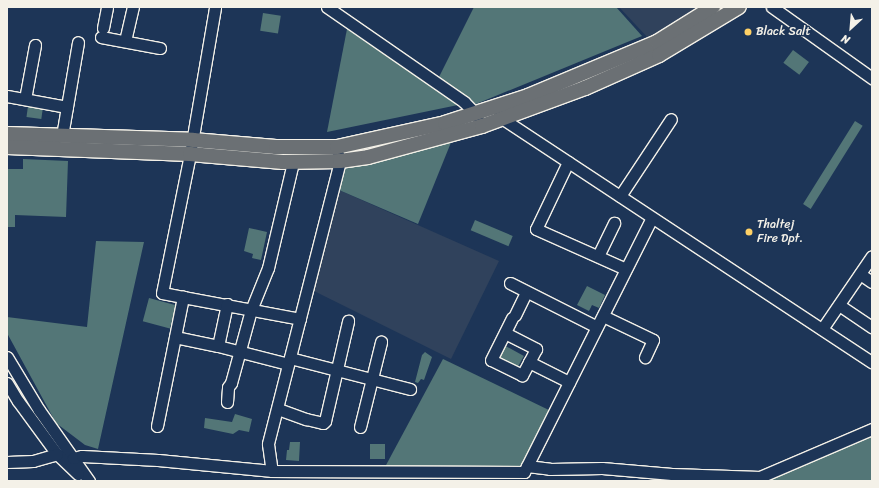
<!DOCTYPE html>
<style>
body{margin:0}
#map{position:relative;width:879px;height:488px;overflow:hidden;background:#1d3557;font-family:Sriracha,sans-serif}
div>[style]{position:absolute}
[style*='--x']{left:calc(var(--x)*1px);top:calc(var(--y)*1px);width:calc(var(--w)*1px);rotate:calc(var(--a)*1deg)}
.built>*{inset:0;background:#30425c}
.green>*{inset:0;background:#537677;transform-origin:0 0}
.roads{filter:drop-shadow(1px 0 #f4f1e8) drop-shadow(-1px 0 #f4f1e8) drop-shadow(0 1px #f4f1e8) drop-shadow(0 -1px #f4f1e8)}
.minor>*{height:11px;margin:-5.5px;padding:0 5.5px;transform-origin:5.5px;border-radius:5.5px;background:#1d3557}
.major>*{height:14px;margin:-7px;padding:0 7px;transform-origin:7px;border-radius:7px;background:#6b7074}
.dots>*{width:11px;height:11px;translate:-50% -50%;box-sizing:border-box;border:2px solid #1d3557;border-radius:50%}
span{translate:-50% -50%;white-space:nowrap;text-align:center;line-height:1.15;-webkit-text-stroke:3px #1d3557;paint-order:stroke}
.poi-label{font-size:12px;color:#f4f1e8}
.left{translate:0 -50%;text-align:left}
.frame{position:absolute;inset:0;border:8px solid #f4f1e8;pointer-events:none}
.north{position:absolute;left:831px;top:8px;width:40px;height:40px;-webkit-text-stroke:3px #1d3557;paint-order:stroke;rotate:206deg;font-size:11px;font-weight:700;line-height:16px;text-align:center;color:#f4f1e8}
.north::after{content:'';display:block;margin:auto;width:14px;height:18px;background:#f4f1e8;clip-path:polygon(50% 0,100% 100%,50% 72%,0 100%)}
</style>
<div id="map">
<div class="built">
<i style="clip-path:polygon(619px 7px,698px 7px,649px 39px)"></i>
<i style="clip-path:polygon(339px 190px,499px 261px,451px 359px,312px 290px)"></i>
</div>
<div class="green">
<i style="clip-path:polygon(474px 7px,616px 7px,642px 36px,476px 104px,438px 79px)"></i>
<i style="left:263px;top:13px;width:18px;height:18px;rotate:9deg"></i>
<i style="clip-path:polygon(347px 29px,458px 105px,327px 132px)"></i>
<i style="left:793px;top:50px;width:20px;height:16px;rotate:37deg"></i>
<i style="left:28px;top:106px;width:15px;height:11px;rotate:8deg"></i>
<i style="left:855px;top:121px;width:9px;height:98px;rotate:32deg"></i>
<i style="clip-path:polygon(452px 140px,418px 224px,339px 190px,345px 164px)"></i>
<i style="clip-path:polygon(23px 159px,68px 161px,66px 217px,15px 215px,15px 227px,7px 227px,7px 169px,23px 169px)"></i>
<i style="left:475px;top:220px;width:41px;height:11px;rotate:23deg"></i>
<i style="clip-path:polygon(249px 228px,267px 232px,261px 260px,252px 258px,253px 254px,244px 251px)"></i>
<i style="clip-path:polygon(96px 241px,144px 242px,98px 449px,85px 445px,56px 423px,7px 333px,7px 317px,87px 327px)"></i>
<i style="clip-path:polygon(587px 286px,605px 295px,599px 308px,592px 305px,589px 311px,577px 305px)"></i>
<i style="left:149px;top:298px;width:28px;height:24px;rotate:15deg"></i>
<i style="left:502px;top:344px;width:25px;height:14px;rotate:29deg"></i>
<i style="clip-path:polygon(425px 352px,432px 357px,424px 380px,421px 379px,418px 383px,415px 382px,422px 355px)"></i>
<i style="clip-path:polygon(443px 359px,553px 412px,523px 467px,385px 467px)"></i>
<i style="clip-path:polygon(235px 414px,252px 419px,249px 432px,239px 430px,233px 434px,204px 428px,205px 418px,232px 422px)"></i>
<i style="clip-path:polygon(872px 433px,872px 481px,767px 481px)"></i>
<i style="clip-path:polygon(290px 442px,300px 442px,299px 461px,286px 460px,287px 450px,289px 450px)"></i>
<i style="left:370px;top:444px;width:15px;height:15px"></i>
</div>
<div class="roads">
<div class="minor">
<i style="--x:327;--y:7;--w:167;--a:34.7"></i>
<i style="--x:464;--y:102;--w:17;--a:45"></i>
<i style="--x:476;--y:114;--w:5;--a:68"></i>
<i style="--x:772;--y:7;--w:123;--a:35.4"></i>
<i style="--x:103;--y:28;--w:21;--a:-79"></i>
<i style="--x:101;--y:37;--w:60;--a:10.6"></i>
<i style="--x:125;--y:41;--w:35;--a:-77"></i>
<i style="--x:7;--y:96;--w:61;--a:10.4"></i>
<i style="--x:25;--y:99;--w:55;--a:-79.5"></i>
<i style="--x:499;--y:113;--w:7;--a:56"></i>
<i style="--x:503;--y:119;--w:442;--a:33.4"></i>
<i style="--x:62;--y:136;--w:95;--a:-80.3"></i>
<i style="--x:338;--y:154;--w:7;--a:74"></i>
<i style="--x:340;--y:161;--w:292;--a:104.3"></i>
<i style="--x:268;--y:444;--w:27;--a:82"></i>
<i style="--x:272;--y:471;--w:252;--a:0.2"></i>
<i style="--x:524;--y:472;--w:284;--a:-63.3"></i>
<i style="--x:568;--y:162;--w:74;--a:115.5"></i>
<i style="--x:536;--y:229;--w:98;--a:24"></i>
<i style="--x:620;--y:196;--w:92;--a:-56.5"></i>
<i style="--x:598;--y:256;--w:37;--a:-64"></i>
<i style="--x:860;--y:274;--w:14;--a:34"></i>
<i style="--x:510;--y:283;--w:97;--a:26.8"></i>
<i style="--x:183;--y:297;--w:119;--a:10.6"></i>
<i style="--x:227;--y:304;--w:43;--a:102.1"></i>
<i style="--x:218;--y:346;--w:72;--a:14.4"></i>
<i style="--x:839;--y:305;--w:40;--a:34"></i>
<i style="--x:515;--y:315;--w:25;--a:-64"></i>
<i style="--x:603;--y:316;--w:55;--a:25.6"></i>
<i style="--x:653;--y:340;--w:19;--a:115"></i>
<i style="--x:822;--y:329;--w:88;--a:-55.6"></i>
<i style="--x:505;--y:333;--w:35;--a:27"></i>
<i style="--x:536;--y:349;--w:30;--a:118"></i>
<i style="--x:522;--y:375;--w:34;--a:-154"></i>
<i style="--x:491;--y:360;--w:47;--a:-63.4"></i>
<i style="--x:175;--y:337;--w:44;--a:11.8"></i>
<i style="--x:7;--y:357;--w:62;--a:58.9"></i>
<i style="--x:39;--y:410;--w:87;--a:54.8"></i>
<i style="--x:290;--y:358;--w:124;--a:14.5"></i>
<i style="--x:529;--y:362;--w:45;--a:26.6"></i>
<i style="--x:7;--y:383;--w:21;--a:59"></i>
<i style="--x:18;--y:401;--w:66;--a:53.7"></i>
<i style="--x:57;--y:454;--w:29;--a:44"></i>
<i style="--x:227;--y:402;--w:15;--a:-86"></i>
<i style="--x:228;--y:387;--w:5;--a:-53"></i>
<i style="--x:231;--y:383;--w:76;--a:-74.7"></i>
<i style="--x:251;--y:310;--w:45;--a:-68"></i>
<i style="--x:268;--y:268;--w:109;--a:-76.7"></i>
<i style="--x:278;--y:409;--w:30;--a:20"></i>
<i style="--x:306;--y:419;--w:17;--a:13"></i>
<i style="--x:323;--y:423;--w:3;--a:-45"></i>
<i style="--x:325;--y:421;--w:103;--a:-77"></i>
<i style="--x:157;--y:426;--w:132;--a:-78.6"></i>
<i style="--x:183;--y:297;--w:21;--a:-169"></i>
<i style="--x:162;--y:293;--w:142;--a:-78.6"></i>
<i style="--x:190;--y:154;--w:149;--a:-80.3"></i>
<i style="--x:360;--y:427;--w:88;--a:-76.1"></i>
<i style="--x:73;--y:458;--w:9;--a:-13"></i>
<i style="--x:82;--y:456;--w:76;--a:3"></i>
<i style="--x:158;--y:460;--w:115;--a:5.5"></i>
<i style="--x:7;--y:462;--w:26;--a:-2"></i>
<i style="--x:33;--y:461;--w:25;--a:-16"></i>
<i style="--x:527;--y:466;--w:23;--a:7"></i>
<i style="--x:550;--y:469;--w:52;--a:-1.1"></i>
<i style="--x:602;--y:468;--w:70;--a:4.9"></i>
<i style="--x:672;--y:474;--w:88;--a:2"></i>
<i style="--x:760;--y:477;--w:122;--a:-23.2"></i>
</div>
<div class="major">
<i style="--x:7;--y:134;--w:186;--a:1.8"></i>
<i style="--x:193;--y:140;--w:83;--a:4.8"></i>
<i style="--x:276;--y:147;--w:61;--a:0"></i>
<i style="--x:337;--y:147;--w:111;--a:-12.5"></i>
<i style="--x:445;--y:123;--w:87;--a:-18"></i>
<i style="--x:528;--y:96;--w:140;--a:-22.7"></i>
<i style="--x:657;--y:42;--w:66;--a:-32"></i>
<i style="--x:7;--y:147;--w:183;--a:2.2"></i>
<i style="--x:190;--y:154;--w:93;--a:4.9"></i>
<i style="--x:283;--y:162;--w:57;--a:-1"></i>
<i style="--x:340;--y:161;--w:28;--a:-8"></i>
<i style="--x:368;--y:157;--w:118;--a:-15.2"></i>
<i style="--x:482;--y:126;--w:110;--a:-20.3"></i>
<i style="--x:585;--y:88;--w:81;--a:-24"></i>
<i style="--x:659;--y:55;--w:93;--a:-31"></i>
</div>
</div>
<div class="dots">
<i style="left:748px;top:32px;background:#ffd166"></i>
<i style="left:749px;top:232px;background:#ffd166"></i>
</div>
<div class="poi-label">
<span class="left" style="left:756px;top:32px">Black Salt</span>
<span class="left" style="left:757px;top:232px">Thaltej<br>Fire Dpt.</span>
</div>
<div class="frame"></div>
<div class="north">N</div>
</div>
